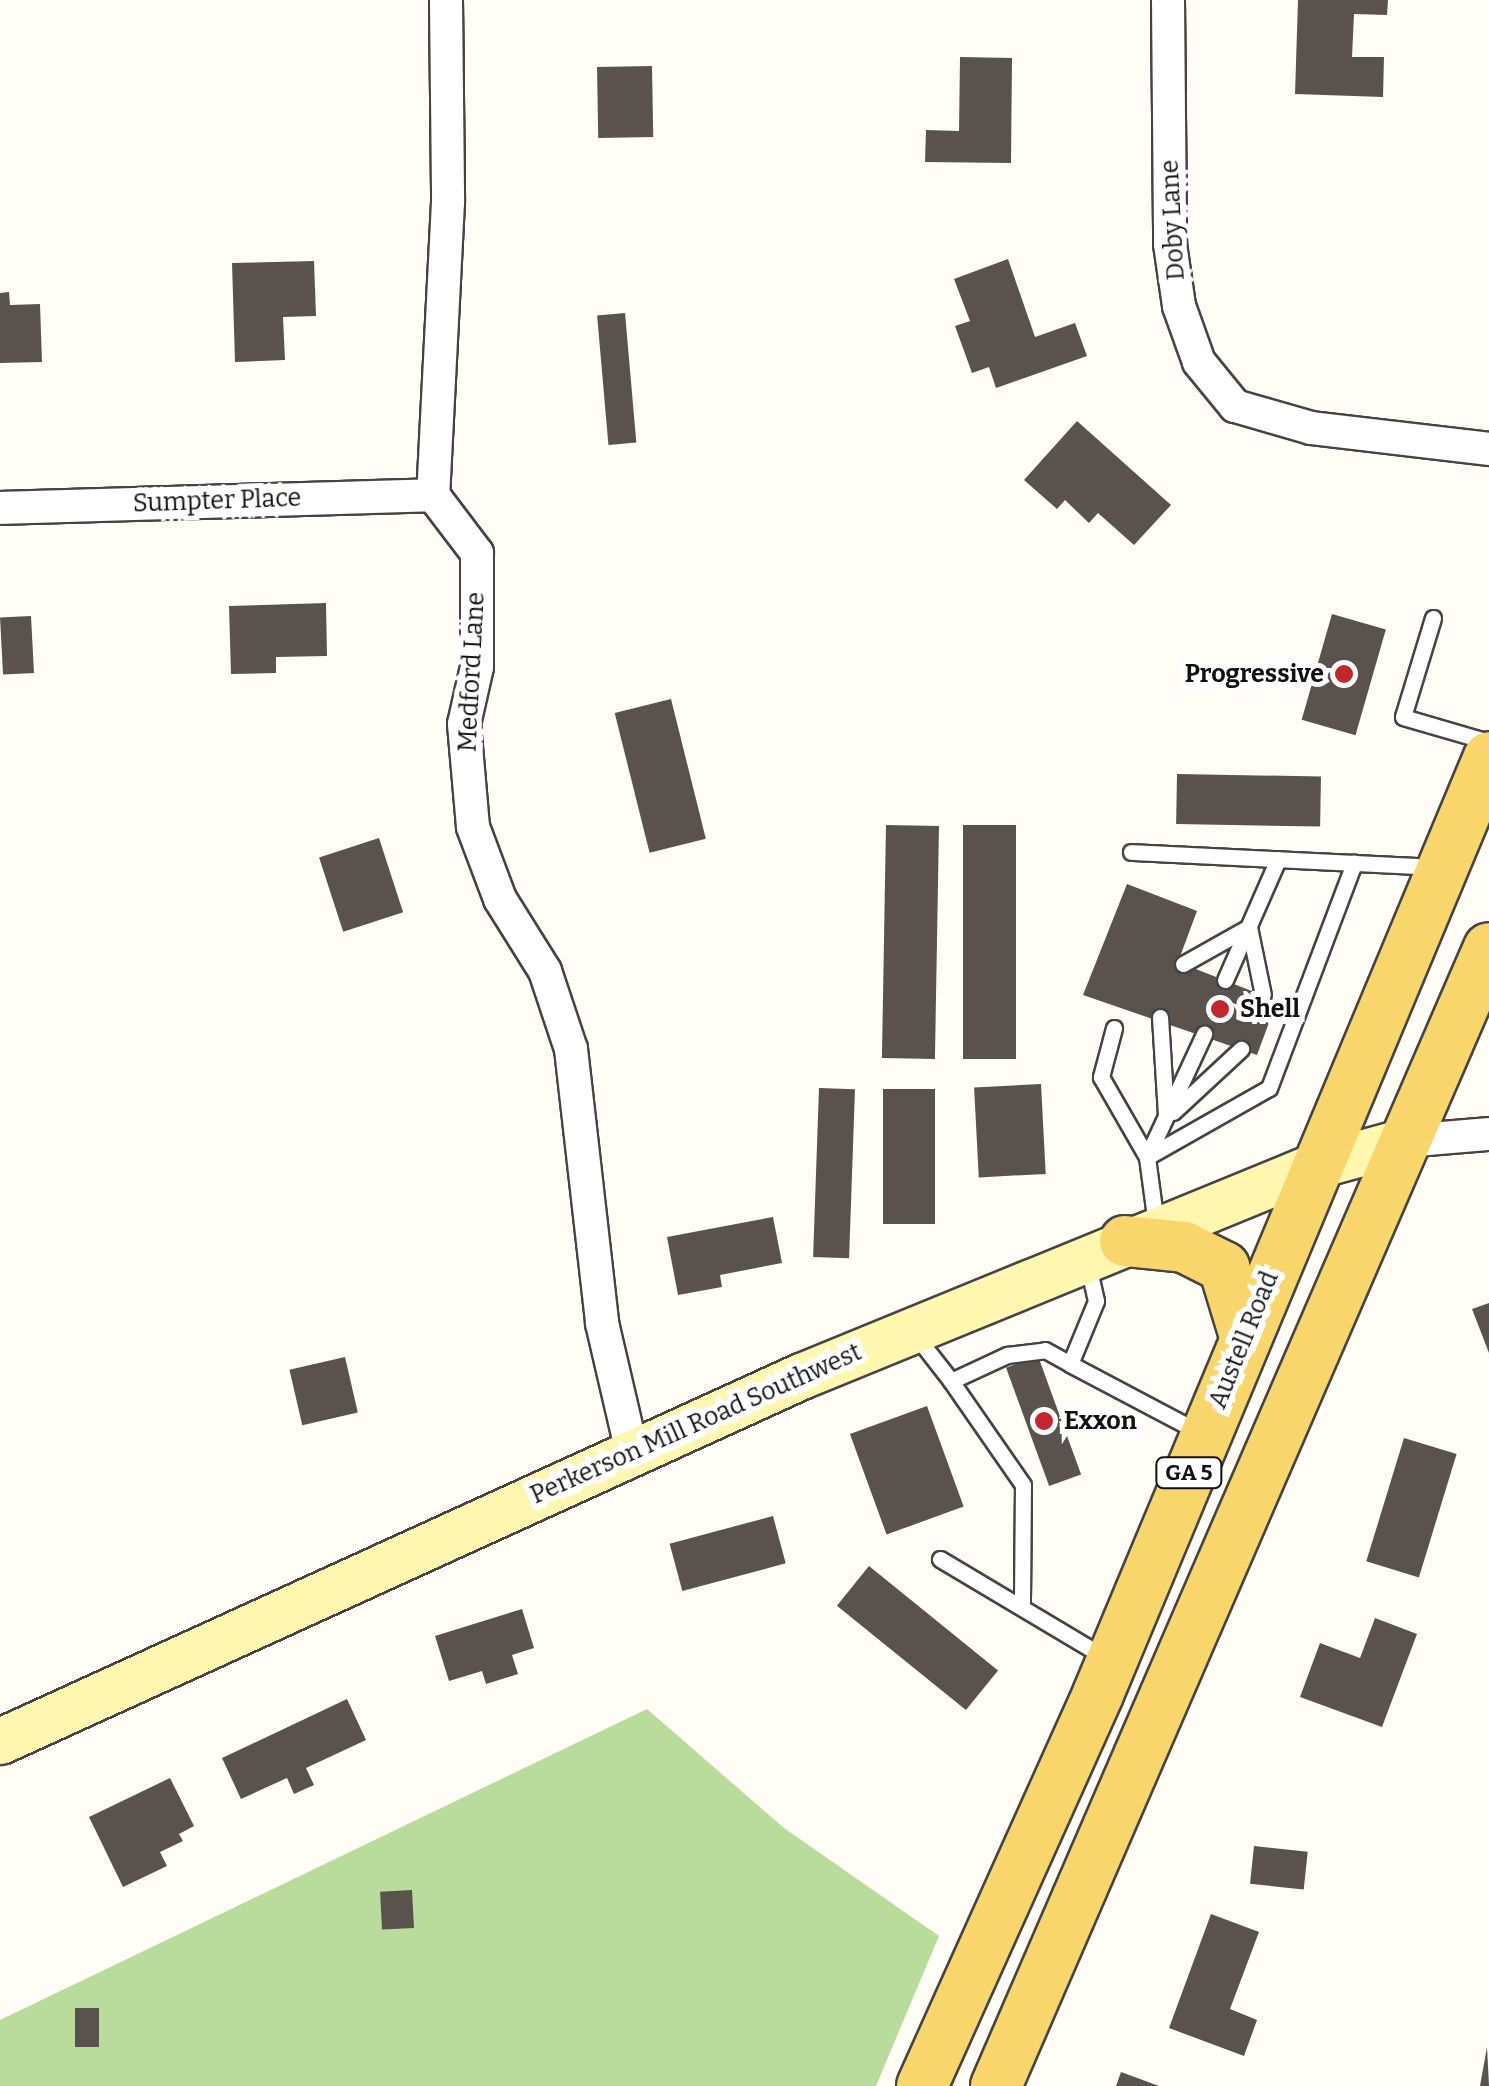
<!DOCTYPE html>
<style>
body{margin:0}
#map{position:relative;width:1489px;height:2086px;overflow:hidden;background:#fffdf5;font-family:Bitter,serif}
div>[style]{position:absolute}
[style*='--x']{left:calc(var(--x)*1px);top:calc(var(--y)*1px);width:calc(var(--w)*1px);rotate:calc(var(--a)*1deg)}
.forest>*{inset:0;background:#b9dc9c}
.building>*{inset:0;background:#5a524d;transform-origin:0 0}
.roads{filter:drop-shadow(2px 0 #444) drop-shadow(-2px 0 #444) drop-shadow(0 2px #444) drop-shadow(0 -2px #444)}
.lane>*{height:15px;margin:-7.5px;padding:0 7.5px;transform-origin:7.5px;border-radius:7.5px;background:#fff}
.street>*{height:32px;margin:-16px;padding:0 16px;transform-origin:16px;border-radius:16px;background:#fff}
.secondary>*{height:45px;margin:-22.5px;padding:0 22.5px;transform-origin:22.5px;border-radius:22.5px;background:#fff6b0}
.primary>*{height:50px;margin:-25px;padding:0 25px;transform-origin:25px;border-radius:25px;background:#f9d66b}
.dots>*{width:28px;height:28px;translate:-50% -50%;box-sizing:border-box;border:5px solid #fff;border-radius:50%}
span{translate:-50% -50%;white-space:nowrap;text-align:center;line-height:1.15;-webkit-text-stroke:10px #fff;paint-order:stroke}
.shield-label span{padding:2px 8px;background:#fff;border:2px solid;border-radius:8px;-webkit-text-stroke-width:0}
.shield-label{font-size:22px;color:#111;font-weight:700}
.street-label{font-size:25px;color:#111}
.poi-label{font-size:25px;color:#111;font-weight:700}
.right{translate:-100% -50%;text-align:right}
.left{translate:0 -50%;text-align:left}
</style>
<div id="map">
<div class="forest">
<i style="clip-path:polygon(647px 1709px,784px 1828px,939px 1936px,876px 2086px,0 2086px,0 2020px)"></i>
</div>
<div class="building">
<i style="clip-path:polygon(1298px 0,1388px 0,1387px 15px,1354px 14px,1352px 57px,1384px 57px,1383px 97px,1295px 94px)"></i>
<i style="clip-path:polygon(960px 57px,1012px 58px,1011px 163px,925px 162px,926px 130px,959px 131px)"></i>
<i style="left:652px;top:66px;width:71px;height:55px;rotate:89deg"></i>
<i style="clip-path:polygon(1008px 259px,1035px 337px,1075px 323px,1087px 356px,996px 388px,989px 367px,972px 373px,955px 326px,970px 321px,954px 279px)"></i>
<i style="clip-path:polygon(314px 261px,316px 316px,283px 317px,285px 360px,235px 362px,232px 263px)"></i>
<i style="clip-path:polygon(9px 292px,10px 305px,40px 304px,42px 362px,0 363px,0 293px)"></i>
<i style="left:625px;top:313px;width:130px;height:28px;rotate:85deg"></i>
<i style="clip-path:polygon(1077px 421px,1171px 505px,1134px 545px,1098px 513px,1089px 523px,1065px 500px,1057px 509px,1024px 480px)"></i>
<i style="clip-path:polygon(326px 603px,327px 656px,276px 657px,276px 673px,231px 674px,229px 606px)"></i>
<i style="left:1332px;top:614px;width:56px;height:110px;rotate:16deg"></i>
<i style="left:31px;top:616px;width:57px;height:31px;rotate:87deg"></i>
<i style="left:671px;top:699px;width:144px;height:58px;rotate:76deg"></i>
<i style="left:1177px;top:774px;width:144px;height:50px;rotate:1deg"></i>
<i style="left:886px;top:825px;width:53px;height:233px;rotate:1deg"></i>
<i style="left:963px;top:825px;width:53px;height:234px"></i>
<i style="left:379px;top:838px;width:78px;height:63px;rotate:72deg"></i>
<i style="clip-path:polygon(1127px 884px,1197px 911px,1178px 962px,1277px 1001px,1257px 1055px,1083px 995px)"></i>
<i style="left:1041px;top:1084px;width:90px;height:67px;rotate:87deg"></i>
<i style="left:819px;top:1088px;width:36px;height:169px;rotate:2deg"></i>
<i style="left:883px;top:1089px;width:52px;height:135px"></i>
<i style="clip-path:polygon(773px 1217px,782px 1263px,720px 1275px,722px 1287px,678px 1295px,667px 1237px)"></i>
<i style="clip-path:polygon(1489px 1303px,1489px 1353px,1472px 1309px)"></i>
<i style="left:1038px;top:1356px;width:126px;height:34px;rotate:70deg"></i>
<i style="left:345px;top:1357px;width:57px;height:57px;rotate:77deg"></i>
<i style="left:927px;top:1406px;width:107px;height:82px;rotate:70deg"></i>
<i style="left:1404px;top:1438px;width:55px;height:129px;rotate:17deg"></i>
<i style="left:773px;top:1516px;width:49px;height:107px;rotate:75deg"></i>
<i style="left:869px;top:1566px;width:166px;height:51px;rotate:39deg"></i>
<i style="clip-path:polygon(522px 1609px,534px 1648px,512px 1655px,518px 1674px,486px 1684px,482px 1671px,449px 1681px,435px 1636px)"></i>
<i style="clip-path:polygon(1375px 1618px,1417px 1634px,1382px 1727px,1300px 1697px,1320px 1643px,1360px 1658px)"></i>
<i style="clip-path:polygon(347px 1699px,366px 1740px,306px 1768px,314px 1785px,294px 1794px,287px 1778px,241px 1799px,222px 1758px)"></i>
<i style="clip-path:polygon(170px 1778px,194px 1826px,179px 1834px,183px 1841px,160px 1852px,167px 1866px,123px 1887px,89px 1817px)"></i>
<i style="left:1254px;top:1846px;width:54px;height:38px;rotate:6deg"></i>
<i style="left:412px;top:1890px;width:38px;height:32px;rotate:87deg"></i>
<i style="clip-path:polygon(1211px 1914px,1259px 1932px,1230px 2009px,1257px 2020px,1244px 2056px,1169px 2028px)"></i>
<i style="left:75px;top:2008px;width:24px;height:39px"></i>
<i style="clip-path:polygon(1487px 2047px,1489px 2086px,1480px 2086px)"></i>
<i style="clip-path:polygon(1121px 2072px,1159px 2086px,1116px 2086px)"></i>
</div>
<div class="roads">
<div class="lane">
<i style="--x:1433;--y:618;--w:103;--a:106.9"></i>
<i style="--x:1403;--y:717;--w:90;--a:16.2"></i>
<i style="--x:1131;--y:852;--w:304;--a:2.8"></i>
<i style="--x:1183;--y:964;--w:76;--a:-29.3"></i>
<i style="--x:1249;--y:927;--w:69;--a:78.4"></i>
<i style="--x:1225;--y:980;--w:132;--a:-66.3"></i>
<i style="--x:1160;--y:1017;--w:97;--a:86.5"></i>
<i style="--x:1114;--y:1028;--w:51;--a:104.9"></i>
<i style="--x:1101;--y:1077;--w:92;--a:60.1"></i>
<i style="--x:1147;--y:1157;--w:140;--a:-29.5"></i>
<i style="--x:1269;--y:1088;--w:241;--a:-69.3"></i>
<i style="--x:1173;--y:1112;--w:93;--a:-42.8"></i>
<i style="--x:1156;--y:1224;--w:68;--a:-97.7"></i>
<i style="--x:1147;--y:1157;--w:136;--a:-65.1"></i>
<i style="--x:1087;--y:1261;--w:41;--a:77.3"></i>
<i style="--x:1096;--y:1301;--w:68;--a:112.4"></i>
<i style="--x:1070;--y:1364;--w:148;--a:27.8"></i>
<i style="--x:916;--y:1336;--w:57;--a:52.1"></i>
<i style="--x:951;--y:1381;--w:62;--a:-24.9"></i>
<i style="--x:1007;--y:1355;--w:38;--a:-7"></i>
<i style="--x:1045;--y:1350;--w:29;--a:29"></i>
<i style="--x:951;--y:1381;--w:126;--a:55.3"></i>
<i style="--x:1023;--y:1485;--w:122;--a:90.5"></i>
<i style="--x:940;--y:1559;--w:196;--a:30.8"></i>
</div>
<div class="street">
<i style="--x:446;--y:0;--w:202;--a:89.4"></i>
<i style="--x:448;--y:202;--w:293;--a:92.9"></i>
<i style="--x:433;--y:495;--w:73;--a:52.8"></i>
<i style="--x:477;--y:553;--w:114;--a:90"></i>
<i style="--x:477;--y:667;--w:58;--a:102.8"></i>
<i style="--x:464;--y:724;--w:103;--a:85"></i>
<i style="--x:473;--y:827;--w:77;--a:69.4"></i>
<i style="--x:500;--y:899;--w:85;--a:58"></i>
<i style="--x:545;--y:971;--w:82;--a:71.6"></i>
<i style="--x:571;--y:1049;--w:276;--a:83.5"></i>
<i style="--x:602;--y:1323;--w:132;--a:76.9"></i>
<i style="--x:1168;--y:0;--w:244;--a:89.5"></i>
<i style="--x:1170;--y:244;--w:63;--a:81.7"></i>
<i style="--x:1179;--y:306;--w:59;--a:70.3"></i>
<i style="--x:1199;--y:362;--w:57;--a:50.7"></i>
<i style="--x:1235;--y:406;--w:79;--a:16.1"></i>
<i style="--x:1311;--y:428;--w:179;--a:6.7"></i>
<i style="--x:0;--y:508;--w:433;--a:-1.7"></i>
<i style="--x:1405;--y:1141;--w:84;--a:-4.8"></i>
</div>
<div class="secondary">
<i style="--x:0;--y:1741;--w:880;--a:-24.5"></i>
<i style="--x:801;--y:1376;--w:557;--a:-22.24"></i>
<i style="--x:1317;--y:1165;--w:91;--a:-15.3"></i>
</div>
<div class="primary">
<i style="--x:1125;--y:1241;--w:59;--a:5.8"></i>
<i style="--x:1184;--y:1247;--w:45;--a:26.6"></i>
<i style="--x:1224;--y:1267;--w:72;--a:73.1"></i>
<i style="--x:922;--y:2086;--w:430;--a:-65.8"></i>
<i style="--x:1098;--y:1694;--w:1015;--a:-67.35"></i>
<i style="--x:996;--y:2086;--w:1240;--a:-66.58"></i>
</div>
</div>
<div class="dots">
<i style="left:1344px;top:674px;background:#c4262e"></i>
<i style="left:1220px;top:1009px;background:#c4262e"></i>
<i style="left:1044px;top:1421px;background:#c4262e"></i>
</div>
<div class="shield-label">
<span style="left:1189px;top:1473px">GA 5</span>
</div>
<div class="street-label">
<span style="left:1173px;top:220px;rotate:-93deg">Doby Lane</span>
<span style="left:217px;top:501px;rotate:-2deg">Sumpter Place</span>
<span style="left:472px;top:672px;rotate:-87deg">Medford Lane</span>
<span style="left:1244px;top:1340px;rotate:-68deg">Austell Road</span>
<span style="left:696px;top:1424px;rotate:-24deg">Perkerson Mill Road Southwest</span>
</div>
<div class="poi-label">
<span class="right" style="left:1324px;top:674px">Progressive</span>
<span class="left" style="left:1240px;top:1009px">Shell</span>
<span class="left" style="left:1064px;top:1421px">Exxon</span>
</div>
</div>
